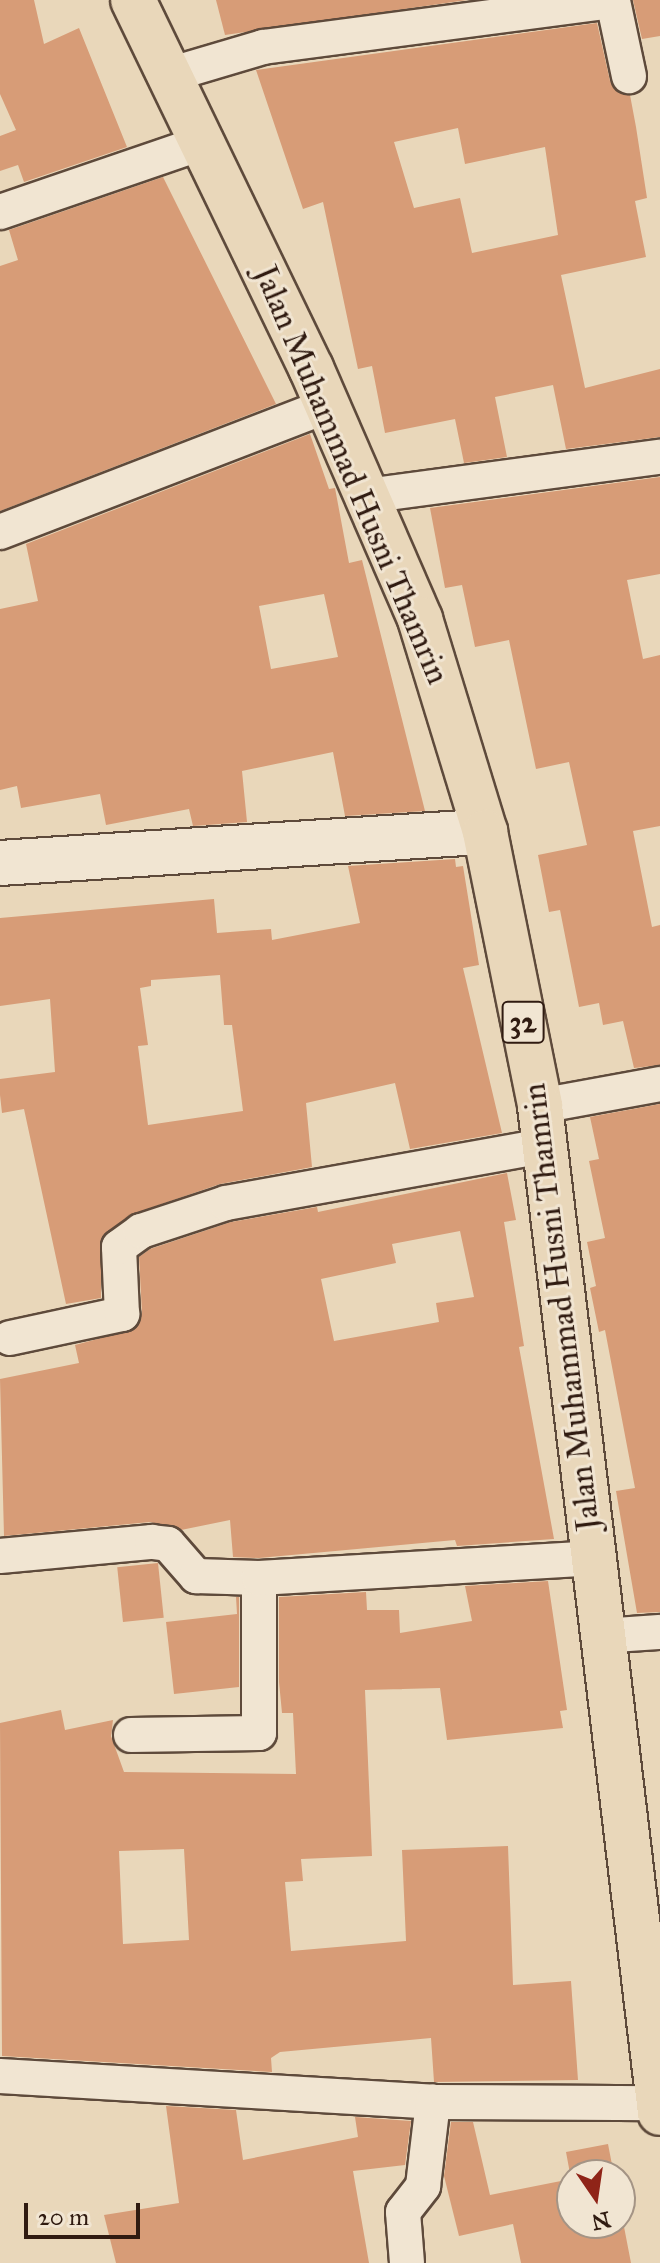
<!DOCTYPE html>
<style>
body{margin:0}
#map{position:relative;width:660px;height:2263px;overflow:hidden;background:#e9d7ba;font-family:"IM FELL Great Primer",serif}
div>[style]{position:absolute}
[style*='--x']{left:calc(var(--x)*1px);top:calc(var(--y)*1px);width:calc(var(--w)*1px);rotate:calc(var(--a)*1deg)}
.building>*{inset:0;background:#d79c77;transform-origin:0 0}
.roads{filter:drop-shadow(2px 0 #5e4a3b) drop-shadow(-2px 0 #5e4a3b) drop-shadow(0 2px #5e4a3b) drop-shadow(0 -2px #5e4a3b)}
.minor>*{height:34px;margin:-17px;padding:0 17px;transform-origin:17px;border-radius:17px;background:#f1e5d2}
.tertiary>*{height:44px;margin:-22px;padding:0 22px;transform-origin:22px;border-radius:22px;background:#f1e5d2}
.trunk>*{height:44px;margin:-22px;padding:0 22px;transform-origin:22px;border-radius:22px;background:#e9d7ba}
span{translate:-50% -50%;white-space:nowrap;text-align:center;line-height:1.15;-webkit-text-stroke:6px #f1e5d2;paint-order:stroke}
.shield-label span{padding:2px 6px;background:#f1e5d2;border:2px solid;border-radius:6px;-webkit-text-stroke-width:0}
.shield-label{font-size:30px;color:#301b11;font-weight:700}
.street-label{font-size:32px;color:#301b11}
.north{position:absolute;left:556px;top:2159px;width:80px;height:80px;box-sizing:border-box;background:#f1e5d2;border:2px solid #a49485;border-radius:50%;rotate:167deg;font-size:22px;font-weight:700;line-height:32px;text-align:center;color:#301b11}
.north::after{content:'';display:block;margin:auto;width:28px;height:36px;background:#8f2418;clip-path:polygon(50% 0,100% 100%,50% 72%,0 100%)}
.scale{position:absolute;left:24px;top:2203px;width:116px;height:36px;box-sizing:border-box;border:4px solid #301b11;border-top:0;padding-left:10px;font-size:24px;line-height:28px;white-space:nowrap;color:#301b11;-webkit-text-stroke:6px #f1e5d2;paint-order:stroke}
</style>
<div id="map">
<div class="building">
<i style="clip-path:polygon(0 0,34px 0,44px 44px,79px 28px,127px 147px,24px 182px,18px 165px,0 171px,0 136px,16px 130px,0 94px)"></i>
<i style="clip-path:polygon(216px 0,467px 0,225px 35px)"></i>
<i style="clip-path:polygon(633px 0,660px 0,660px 36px,642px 39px)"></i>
<i style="clip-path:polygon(evenodd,597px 23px,610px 81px,630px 95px,636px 127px,647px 198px,635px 201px,646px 257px,561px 275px,585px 388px,660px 369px,660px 437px,566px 449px,553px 385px,495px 397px,507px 457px,464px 463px,455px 419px,385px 433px,372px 366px,358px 369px,323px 202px,303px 209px,256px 70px,597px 23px,458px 128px,465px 164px,545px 147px,558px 235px,472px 253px,460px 198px,414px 208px,394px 142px,458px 128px)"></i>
<i style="clip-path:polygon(163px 177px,276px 404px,0 511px,0 266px,18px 260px,9px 230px)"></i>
<i style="clip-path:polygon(evenodd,310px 434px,329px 489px,335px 488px,349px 563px,362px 560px,425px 811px,345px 816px,333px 752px,242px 771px,247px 822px,193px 826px,189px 809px,106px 825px,100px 794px,21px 808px,17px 786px,0 790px,0 609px,38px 601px,26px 544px,310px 434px,324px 594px,338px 657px,271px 669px,259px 606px,324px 594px)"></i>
<i style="clip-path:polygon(660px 477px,660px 574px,627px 580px,643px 659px,660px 655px,660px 826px,633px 831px,652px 927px,660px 925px,660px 1065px,634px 1068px,623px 1021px,603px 1025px,599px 1003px,579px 1007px,560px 910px,549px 912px,538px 855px,587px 845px,569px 762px,536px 769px,509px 640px,475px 647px,462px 585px,445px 588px,430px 508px)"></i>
<i style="clip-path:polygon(evenodd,455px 859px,456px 867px,463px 866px,479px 965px,463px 968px,502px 1133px,410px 1149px,395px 1083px,306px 1103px,312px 1167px,220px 1184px,130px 1215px,101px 1239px,101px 1298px,66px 1304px,24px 1109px,2px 1113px,0 1095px,0 1079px,55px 1072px,50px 999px,0 1006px,0 918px,214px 899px,217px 933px,271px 929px,272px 940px,360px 923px,348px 866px,455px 859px,220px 975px,224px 1025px,232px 1025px,243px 1111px,148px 1125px,138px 1046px,148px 1045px,140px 988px,151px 986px,151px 980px,220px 975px)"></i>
<i style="clip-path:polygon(660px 1104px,660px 1612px,637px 1613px,616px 1491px,635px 1488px,605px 1330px,599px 1332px,590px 1288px,596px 1286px,587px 1242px,605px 1238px,589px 1161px,599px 1159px,590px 1117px)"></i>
<i style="clip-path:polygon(evenodd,507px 1173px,516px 1220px,504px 1222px,524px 1346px,519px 1347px,554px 1539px,457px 1546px,455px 1540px,259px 1558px,233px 1557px,230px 1520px,181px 1530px,150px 1522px,4px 1536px,0 1379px,79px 1363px,75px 1345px,135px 1329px,142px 1313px,139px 1257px,150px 1249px,231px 1222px,317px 1207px,318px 1212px,507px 1173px,460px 1231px,474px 1297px,436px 1303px,439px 1322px,334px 1341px,321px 1279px,396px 1263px,392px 1244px,460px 1231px)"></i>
<i style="left:158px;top:1563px;width:55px;height:41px;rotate:84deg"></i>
<i style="clip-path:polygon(evenodd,548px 1581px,567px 1710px,560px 1711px,563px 1728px,447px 1740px,440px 1688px,365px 1690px,372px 1856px,301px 1859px,303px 1881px,285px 1882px,291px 1951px,406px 1941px,402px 1850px,508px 1846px,513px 1985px,571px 1981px,578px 2080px,434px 2082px,431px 2038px,280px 2052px,271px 2058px,272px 2072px,2px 2056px,0 1723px,61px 1710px,65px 1730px,113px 1720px,111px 1736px,124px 1772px,296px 1774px,293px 1713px,282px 1713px,279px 1682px,279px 1597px,366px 1592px,367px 1610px,399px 1610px,400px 1633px,472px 1621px,465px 1586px,548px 1581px,184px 1849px,189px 1940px,123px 1944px,119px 1851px,184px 1849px)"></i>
<i style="clip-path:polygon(236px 1597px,239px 1597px,239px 1687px,174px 1694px,166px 1622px,237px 1614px)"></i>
<i style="clip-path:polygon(166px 2106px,236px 2110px,243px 2160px,358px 2137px,355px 2117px,411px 2121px,405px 2165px,353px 2171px,369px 2263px,116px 2263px,104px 2215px,179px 2203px)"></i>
<i style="clip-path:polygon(451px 2122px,473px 2122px,490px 2195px,571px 2179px,566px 2152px,608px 2144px,614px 2175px,572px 2175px,572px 2223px,620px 2223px,620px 2206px,631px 2263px,521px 2263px,513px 2224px,459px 2236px,444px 2176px)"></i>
</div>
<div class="roads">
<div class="minor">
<i style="--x:172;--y:74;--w:95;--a:-16.5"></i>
<i style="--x:263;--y:47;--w:353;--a:-7.5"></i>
<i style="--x:613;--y:1;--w:77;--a:78"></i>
<i style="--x:0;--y:212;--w:213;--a:-18.9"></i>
<i style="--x:366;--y:496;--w:297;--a:-7.6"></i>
<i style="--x:0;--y:532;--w:350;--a:-21.1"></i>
<i style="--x:540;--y:1106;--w:122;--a:-10.4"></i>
<i style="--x:10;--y:1338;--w:115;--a:-12.1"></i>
<i style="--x:122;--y:1314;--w:67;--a:-92.6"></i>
<i style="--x:119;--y:1247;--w:27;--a:-36"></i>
<i style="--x:141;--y:1231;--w:89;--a:-18.2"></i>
<i style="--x:226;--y:1203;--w:321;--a:-10.2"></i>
<i style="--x:0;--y:1556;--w:153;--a:-5.3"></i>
<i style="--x:152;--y:1542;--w:16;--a:7"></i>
<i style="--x:168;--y:1544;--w:43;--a:48.8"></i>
<i style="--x:196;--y:1576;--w:63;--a:1.8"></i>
<i style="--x:601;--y:1636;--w:59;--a:-3.9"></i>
<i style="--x:131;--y:1735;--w:128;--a:-0.9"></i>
<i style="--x:259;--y:1733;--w:155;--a:-90"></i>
<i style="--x:259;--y:1578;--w:334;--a:-3.4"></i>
<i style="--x:0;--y:2076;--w:434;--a:3.4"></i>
<i style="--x:433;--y:2102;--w:226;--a:0.3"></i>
<i style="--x:407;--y:2263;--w:51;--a:-94.5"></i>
<i style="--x:403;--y:2212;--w:33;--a:-52"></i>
<i style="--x:423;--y:2186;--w:85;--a:-83.2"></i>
</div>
<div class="tertiary">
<i style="--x:0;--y:863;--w:486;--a:-3.7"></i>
</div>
<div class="trunk">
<i style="--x:133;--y:0;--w:409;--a:64.2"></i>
<i style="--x:311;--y:368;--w:274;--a:66.5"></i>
<i style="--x:420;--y:619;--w:223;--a:73"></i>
<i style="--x:485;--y:832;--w:279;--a:78.6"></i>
<i style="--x:540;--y:1106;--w:1014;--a:83.2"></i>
</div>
</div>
<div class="shield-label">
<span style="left:523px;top:1022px">32</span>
</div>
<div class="street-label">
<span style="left:351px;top:475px;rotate:67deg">Jalan Muhammad Husni Thamrin</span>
<span style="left:562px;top:1307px;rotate:-97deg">Jalan Muhammad Husni Thamrin</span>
</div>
<div class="north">N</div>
<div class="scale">20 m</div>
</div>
